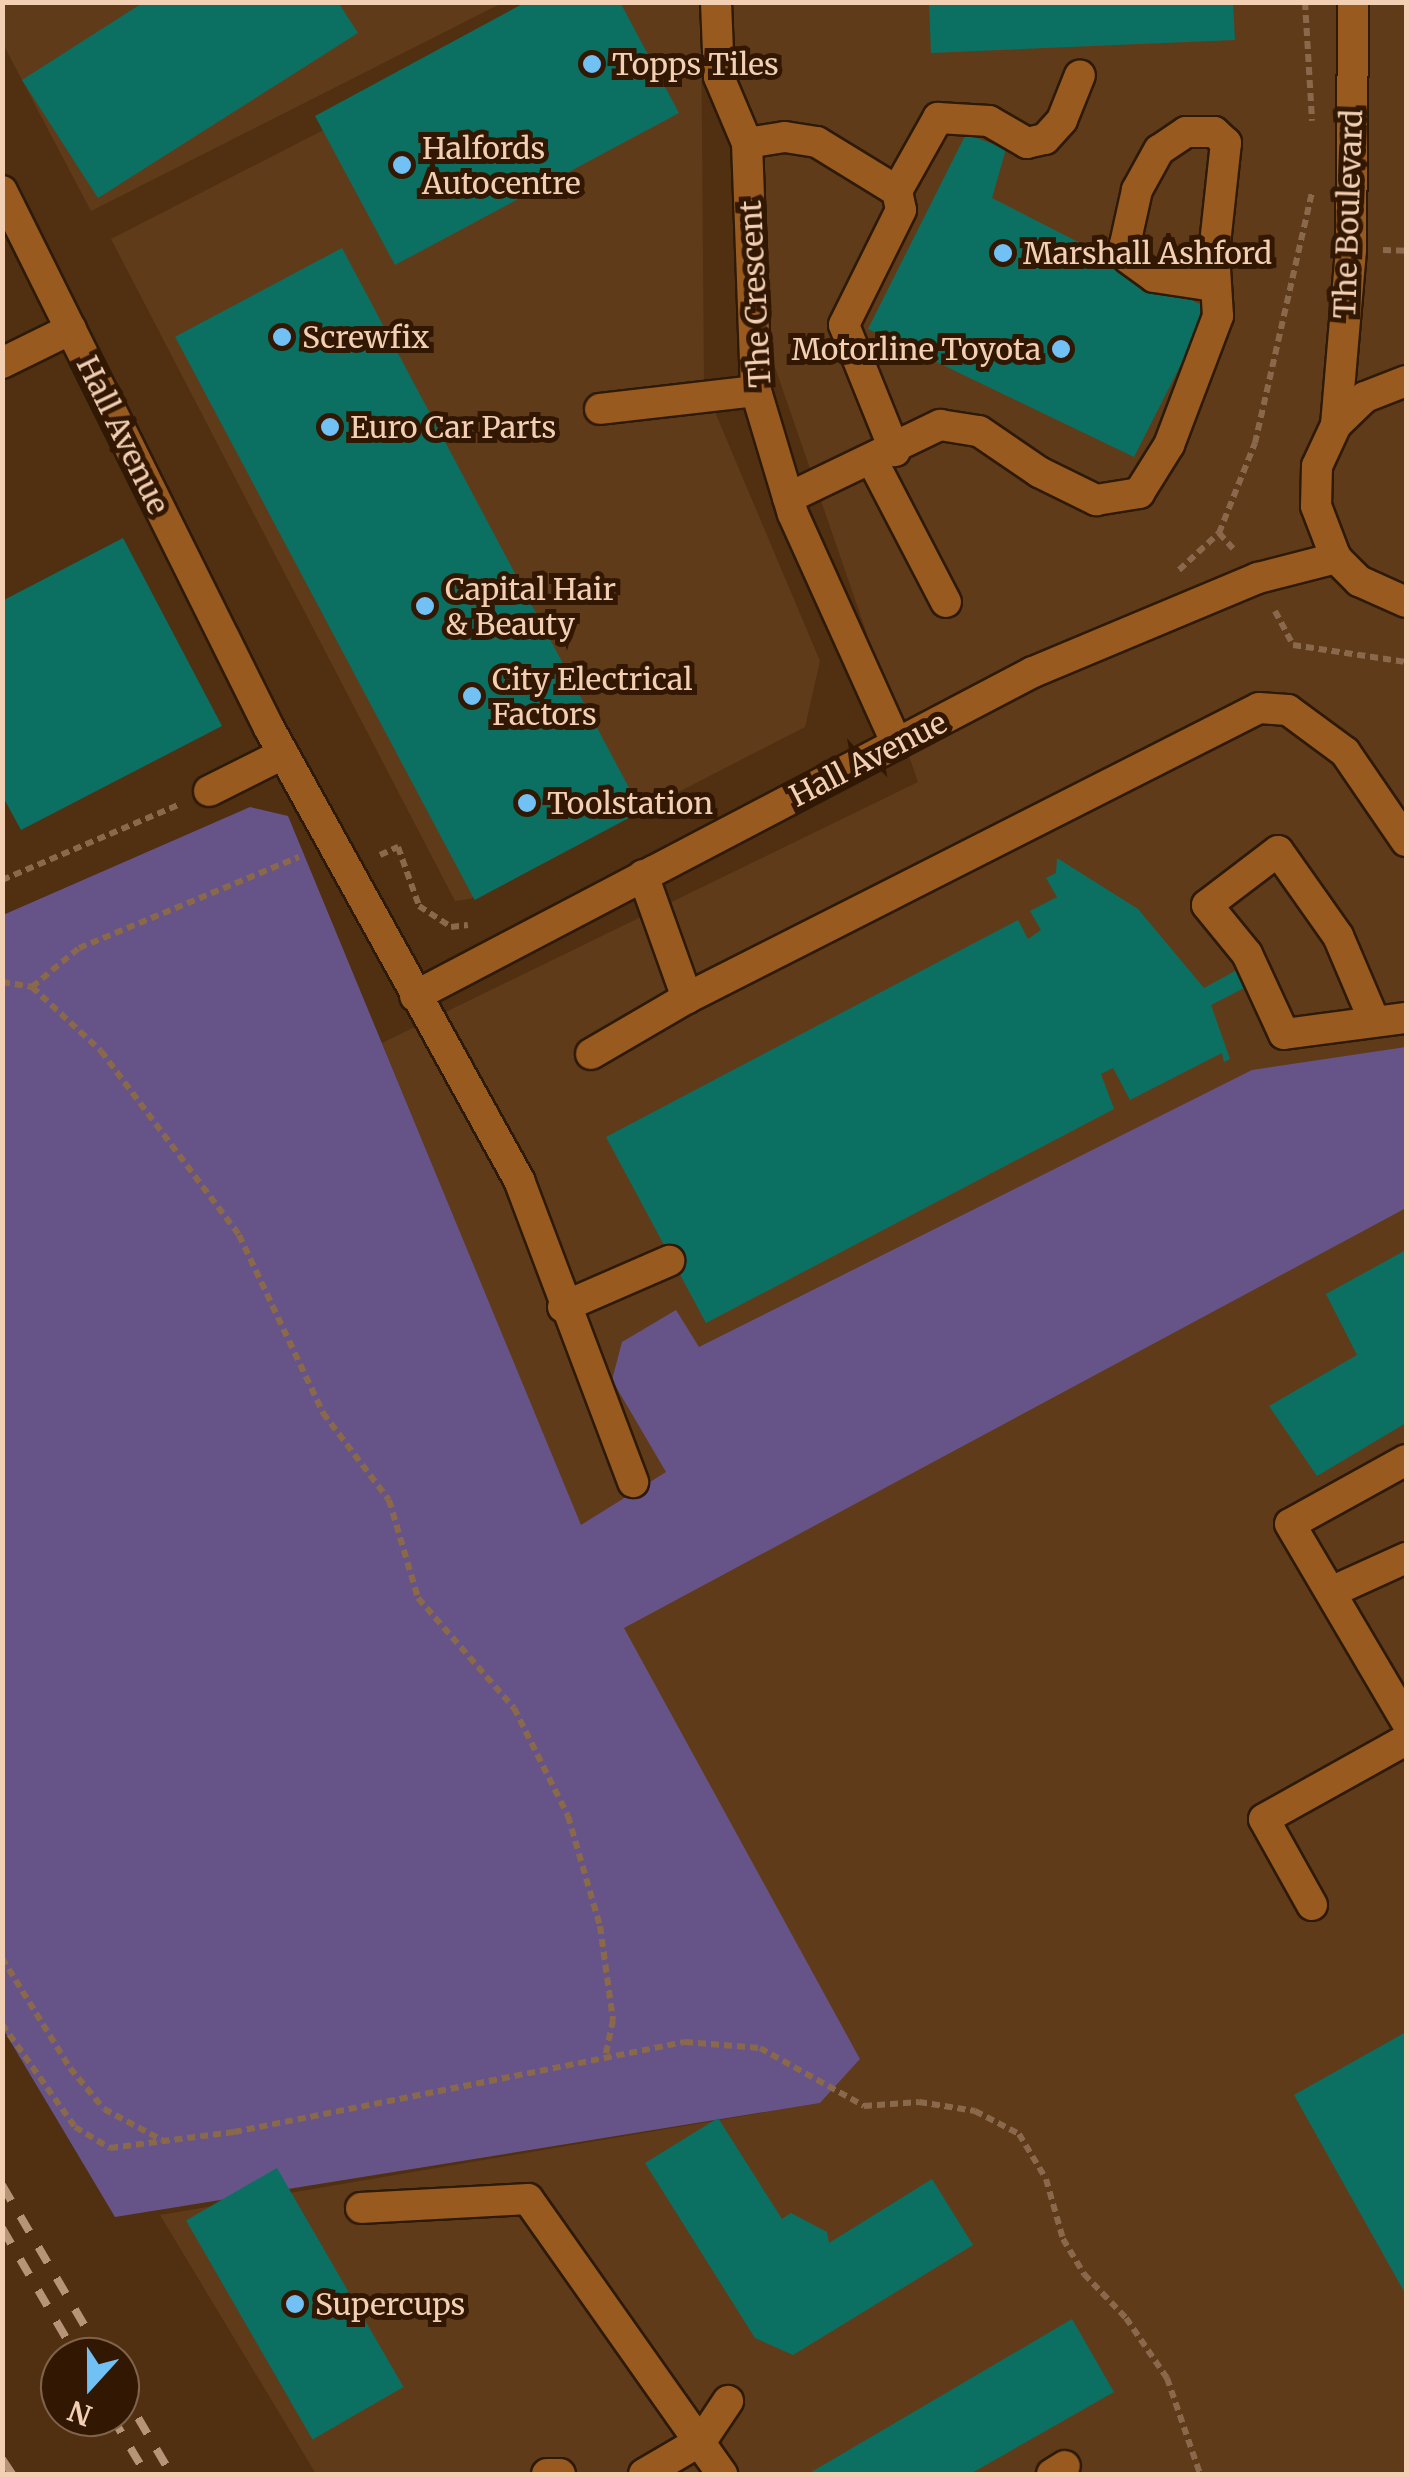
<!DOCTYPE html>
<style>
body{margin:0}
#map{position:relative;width:1409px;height:2477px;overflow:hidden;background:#512f11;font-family:Merriweather,serif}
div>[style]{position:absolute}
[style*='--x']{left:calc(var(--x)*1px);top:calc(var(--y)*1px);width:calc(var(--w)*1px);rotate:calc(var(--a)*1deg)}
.built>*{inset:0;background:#603b1a}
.green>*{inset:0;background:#665488}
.building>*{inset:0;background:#0b7062;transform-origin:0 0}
.path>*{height:6px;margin-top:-3px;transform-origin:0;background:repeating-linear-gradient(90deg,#8a684b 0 8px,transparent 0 13px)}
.roads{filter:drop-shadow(2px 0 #2e1a08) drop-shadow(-2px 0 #2e1a08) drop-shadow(0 2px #2e1a08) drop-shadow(0 -2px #2e1a08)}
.minor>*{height:30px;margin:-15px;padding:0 15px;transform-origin:15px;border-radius:15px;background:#995a20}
.rail>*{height:8px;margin-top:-4px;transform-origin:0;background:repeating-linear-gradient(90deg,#b79477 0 18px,transparent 0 36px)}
.dots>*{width:28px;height:28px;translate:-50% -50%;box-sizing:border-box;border:5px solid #321802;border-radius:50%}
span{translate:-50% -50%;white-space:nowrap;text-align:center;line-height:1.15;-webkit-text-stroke:10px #321802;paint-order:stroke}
.poi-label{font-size:30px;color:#f3d0b4}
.left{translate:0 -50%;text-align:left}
.right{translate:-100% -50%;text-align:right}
.street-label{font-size:30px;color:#f3d0b4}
.frame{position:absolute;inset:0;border:5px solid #f3d0b4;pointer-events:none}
.north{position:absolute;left:40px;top:2337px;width:100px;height:100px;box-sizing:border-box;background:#321802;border:2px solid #7f6249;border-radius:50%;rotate:201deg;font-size:28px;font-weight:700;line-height:40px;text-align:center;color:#f3d0b4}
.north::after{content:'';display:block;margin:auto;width:35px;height:45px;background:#72c1f5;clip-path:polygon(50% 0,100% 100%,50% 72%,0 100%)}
</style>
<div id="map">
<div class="built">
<i style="clip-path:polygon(2px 3px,502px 3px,91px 211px,3px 44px)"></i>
<i style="clip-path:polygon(571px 3px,701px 3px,704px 386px,820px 661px,805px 727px,470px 899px,455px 901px,111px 239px)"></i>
<i style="clip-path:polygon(710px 3px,1406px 3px,1406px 2474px,316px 2474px,160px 2215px,820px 2103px,860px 2059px,623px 1628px,382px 1043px,918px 782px,757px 315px)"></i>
</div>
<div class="green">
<i style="clip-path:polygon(250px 807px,288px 816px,581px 1525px,666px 1472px,612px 1380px,622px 1342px,676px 1310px,699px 1347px,1252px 1070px,1406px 1047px,1406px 1208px,624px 1628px,860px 2059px,820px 2103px,115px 2217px,3px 2029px,3px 915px)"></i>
</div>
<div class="building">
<i style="clip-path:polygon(144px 2px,338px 2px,358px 33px,98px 198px,22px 80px)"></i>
<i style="clip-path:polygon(526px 2px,620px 2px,679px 113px,395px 265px,315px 116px)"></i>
<i style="clip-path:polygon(929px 2px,1233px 2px,1235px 40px,931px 53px)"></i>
<i style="clip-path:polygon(966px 134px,1006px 149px,992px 198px,1209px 309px,1134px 457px,868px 329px)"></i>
<i style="left:342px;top:248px;width:638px;height:189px;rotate:62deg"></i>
<i style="clip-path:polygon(123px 538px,222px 726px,21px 830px,2px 795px,2px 601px)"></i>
<i style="clip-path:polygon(1057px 858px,1138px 909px,1204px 988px,1237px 970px,1246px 987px,1211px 1005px,1230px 1059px,1224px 1062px,1222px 1053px,1130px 1100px,1113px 1068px,1101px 1074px,1114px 1109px,706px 1323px,606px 1137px,1018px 920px,1028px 939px,1041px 930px,1030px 911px,1057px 897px,1046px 878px,1056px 873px)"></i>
<i style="clip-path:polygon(1406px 1250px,1406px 1423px,1317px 1476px,1269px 1406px,1357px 1355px,1326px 1294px)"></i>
<i style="clip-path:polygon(1406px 2032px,1406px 2295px,1294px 2095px)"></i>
<i style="clip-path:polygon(718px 2118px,782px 2219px,791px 2213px,827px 2232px,829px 2243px,932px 2179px,973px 2245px,793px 2355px,755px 2338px,645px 2163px)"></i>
<i style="left:277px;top:2168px;width:253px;height:105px;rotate:60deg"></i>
<i style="clip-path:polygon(1072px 2319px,1114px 2392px,970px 2474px,808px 2474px)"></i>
</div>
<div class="path">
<i style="--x:1305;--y:2;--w:119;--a:86.6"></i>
<i style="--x:1383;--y:250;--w:23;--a:2"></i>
<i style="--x:1219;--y:533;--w:24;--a:48"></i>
<i style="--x:1179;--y:570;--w:54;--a:-42.8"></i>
<i style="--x:1219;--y:533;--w:97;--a:-68.2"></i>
<i style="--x:1255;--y:443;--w:256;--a:-77.2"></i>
<i style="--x:1275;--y:611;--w:38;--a:62"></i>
<i style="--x:1293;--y:645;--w:114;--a:8.6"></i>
<i style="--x:380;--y:855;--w:20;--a:-24"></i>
<i style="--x:398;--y:847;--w:63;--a:70.4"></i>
<i style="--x:419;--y:906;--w:38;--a:33"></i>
<i style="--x:451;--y:927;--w:17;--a:-7"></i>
<i style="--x:2;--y:880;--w:194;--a:-23.1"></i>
<i style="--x:2;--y:982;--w:30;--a:9"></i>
<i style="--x:32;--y:987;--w:94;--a:42.8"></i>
<i style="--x:101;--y:1051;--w:230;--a:53.1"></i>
<i style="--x:239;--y:1235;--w:197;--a:64.7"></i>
<i style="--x:323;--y:1413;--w:109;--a:52.8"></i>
<i style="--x:389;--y:1500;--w:102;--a:73.5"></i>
<i style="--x:418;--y:1598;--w:146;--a:48.9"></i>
<i style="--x:514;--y:1708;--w:121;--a:63.4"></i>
<i style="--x:568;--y:1816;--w:115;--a:73.8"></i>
<i style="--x:600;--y:1926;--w:95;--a:82.1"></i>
<i style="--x:613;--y:2020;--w:34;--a:102"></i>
<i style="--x:32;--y:987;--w:61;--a:-39.7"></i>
<i style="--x:79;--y:948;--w:238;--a:-22.5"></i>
<i style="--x:2;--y:1958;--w:129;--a:58.3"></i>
<i style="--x:70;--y:2068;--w:53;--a:50.3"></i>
<i style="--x:104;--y:2109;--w:66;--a:28.1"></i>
<i style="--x:2;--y:2024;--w:126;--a:54.7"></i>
<i style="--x:75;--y:2127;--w:41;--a:31"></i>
<i style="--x:110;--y:2148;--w:125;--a:-7.4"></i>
<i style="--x:234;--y:2132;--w:460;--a:-11.3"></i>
<i style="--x:685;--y:2042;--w:75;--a:4.6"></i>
<i style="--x:760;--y:2048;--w:119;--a:29.1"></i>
<i style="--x:864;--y:2106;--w:55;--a:-4.2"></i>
<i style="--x:919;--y:2102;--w:57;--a:9.1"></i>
<i style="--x:975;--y:2111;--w:50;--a:27.6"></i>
<i style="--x:1019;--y:2134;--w:52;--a:59"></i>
<i style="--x:1046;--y:2179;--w:62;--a:74.2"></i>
<i style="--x:1063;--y:2239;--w:41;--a:59"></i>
<i style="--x:1084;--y:2274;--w:61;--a:46.3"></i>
<i style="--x:1126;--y:2318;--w:73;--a:55.7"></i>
<i style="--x:1167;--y:2378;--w:102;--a:71"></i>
</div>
<div class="roads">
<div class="minor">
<i style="--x:716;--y:2;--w:75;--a:87.7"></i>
<i style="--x:719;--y:77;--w:72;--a:67"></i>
<i style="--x:747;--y:143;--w:248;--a:87.9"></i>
<i style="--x:756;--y:391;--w:128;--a:73.3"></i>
<i style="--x:793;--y:514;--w:252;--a:65.7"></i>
<i style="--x:747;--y:143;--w:38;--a:-9"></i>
<i style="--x:785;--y:137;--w:32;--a:9"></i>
<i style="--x:817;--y:142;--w:94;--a:31.5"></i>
<i style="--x:897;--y:191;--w:19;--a:78"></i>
<i style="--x:901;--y:210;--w:128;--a:116.4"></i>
<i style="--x:844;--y:325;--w:136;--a:68"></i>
<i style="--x:2;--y:191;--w:600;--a:63.56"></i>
<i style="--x:269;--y:728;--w:517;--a:61.05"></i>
<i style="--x:519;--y:1180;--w:323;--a:69.3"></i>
<i style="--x:897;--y:191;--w:84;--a:-60.7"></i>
<i style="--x:938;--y:118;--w:51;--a:3.4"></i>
<i style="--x:989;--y:121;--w:44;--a:30.1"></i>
<i style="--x:1027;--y:143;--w:18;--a:-13"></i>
<i style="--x:1045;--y:139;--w:25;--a:-48"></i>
<i style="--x:1062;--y:120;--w:48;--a:-68.2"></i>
<i style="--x:2;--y:363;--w:77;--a:-26.2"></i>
<i style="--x:1406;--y:381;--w:44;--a:158.7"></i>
<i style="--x:1365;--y:397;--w:40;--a:136"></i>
<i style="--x:1336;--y:425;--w:45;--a:114.9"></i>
<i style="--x:1317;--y:466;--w:40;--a:91.4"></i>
<i style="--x:1316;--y:506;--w:56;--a:69"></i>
<i style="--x:1336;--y:558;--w:33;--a:45"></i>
<i style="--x:1359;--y:581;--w:51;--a:24.1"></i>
<i style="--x:600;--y:409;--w:157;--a:-6.6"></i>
<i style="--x:1336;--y:425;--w:176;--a:-85.1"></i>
<i style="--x:1351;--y:250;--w:248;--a:-89.5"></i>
<i style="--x:872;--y:460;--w:160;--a:62.5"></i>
<i style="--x:788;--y:498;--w:169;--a:-25.7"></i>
<i style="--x:940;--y:425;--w:39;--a:9"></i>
<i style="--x:979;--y:431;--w:73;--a:34.3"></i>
<i style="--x:1039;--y:472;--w:64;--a:26.2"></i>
<i style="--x:1096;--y:500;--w:44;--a:-9.2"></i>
<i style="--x:1139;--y:493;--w:57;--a:-58"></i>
<i style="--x:1169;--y:445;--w:138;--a:-69.2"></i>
<i style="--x:1218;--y:316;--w:63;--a:-93.6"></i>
<i style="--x:1214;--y:253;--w:111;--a:-83.8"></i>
<i style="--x:1226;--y:143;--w:16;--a:-137"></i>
<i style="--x:1214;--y:132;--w:28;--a:180"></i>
<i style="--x:1186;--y:132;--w:32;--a:146"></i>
<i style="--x:1159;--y:150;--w:46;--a:118.8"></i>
<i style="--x:1137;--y:190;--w:55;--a:102.5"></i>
<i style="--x:1125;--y:244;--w:14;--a:78"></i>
<i style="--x:1128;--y:258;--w:32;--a:36"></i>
<i style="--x:1154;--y:277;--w:62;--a:8.4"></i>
<i style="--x:209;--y:791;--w:83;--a:-26.6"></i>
<i style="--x:643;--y:875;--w:131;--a:70.3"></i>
<i style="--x:687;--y:998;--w:641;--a:-26.88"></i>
<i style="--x:1259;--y:708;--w:29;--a:4"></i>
<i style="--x:1288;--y:710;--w:71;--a:36.4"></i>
<i style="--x:1345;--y:752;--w:108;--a:55.6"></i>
<i style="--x:415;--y:996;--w:698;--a:-27.67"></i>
<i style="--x:1033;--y:672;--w:244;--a:-22.7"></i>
<i style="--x:1258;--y:578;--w:81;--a:-14.4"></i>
<i style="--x:1373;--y:1018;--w:89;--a:-113.1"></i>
<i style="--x:1338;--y:936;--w:104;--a:-125.2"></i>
<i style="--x:1278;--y:851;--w:89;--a:142.7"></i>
<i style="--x:1207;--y:905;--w:63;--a:50.8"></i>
<i style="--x:1247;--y:954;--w:88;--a:65.2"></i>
<i style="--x:1284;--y:1034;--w:123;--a:-7.5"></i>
<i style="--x:591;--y:1054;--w:111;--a:-30.3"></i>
<i style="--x:563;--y:1307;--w:116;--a:-23.5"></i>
<i style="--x:1406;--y:1460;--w:132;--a:151.1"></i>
<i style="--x:1290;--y:1524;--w:229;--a:59.5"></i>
<i style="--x:1331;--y:1592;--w:82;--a:-24.4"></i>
<i style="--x:1312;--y:1905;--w:98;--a:-119.2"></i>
<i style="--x:1264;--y:1819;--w:162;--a:-29.1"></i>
<i style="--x:361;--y:2208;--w:167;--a:-3.1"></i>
<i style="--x:528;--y:2199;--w:337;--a:54.8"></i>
<i style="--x:547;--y:2474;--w:13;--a:0"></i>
<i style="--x:644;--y:2474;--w:67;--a:-30.4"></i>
<i style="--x:702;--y:2440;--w:47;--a:-56.3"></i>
<i style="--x:1052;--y:2474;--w:15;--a:-32"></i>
</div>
</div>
<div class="rail">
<i style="--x:2;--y:2185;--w:199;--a:59.6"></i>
<i style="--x:2;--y:2228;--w:149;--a:59.8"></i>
<i style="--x:120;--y:2387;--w:101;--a:59.6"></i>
<i style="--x:112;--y:2417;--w:66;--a:59.2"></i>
<i style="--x:2;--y:2459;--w:18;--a:56"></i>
</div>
<div class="dots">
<i style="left:592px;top:64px;background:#72c1f5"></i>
<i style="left:402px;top:165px;background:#72c1f5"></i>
<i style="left:1003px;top:253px;background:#72c1f5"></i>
<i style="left:282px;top:337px;background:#72c1f5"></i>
<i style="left:1061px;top:349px;background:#72c1f5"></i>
<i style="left:330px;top:427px;background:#72c1f5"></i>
<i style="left:425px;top:606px;background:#72c1f5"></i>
<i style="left:472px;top:696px;background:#72c1f5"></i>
<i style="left:527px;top:803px;background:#72c1f5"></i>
<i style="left:295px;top:2304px;background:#72c1f5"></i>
</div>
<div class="poi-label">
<span class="left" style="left:612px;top:64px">Topps Tiles</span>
<span class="left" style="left:422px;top:165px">Halfords<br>Autocentre</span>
<span class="left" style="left:1023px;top:253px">Marshall Ashford</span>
<span class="left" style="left:302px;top:337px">Screwfix</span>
<span class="right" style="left:1041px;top:349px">Motorline Toyota</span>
<span class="left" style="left:350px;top:427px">Euro Car Parts</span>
<span class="left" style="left:445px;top:606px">Capital Hair<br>&amp; Beauty</span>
<span class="left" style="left:492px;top:696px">City Electrical<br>Factors</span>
<span class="left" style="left:547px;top:803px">Toolstation</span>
<span class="left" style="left:315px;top:2304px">Supercups</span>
</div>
<div class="street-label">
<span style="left:1348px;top:214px;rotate:-88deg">The Boulevard</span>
<span style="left:755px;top:294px;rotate:-93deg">The Crescent</span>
<span style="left:123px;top:435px;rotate:64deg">Hall Avenue</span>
<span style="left:868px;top:759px;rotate:-27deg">Hall Avenue</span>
</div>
<div class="frame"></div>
<div class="north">N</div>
</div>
